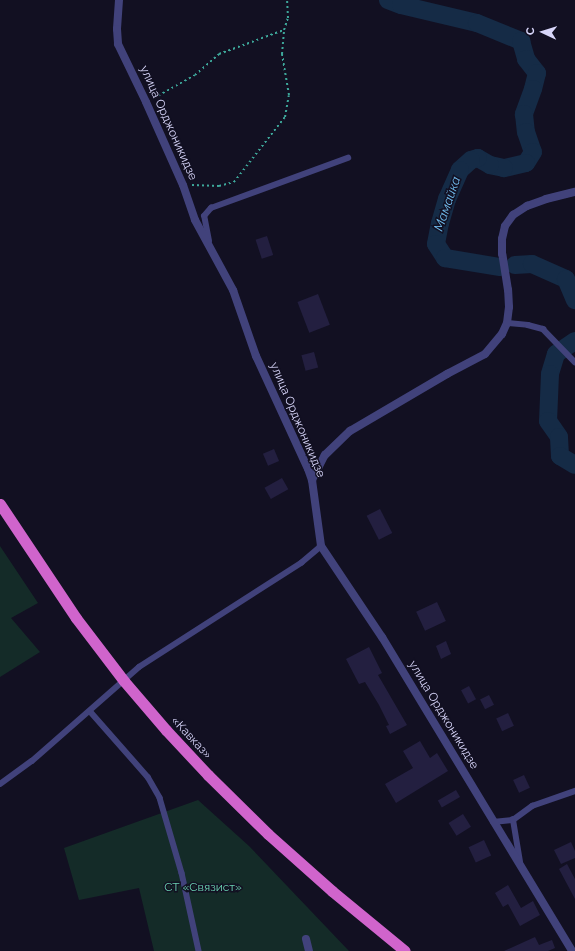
<!DOCTYPE html>
<meta charset="utf-8">
<style>
body{margin:0}
#map{position:relative;width:575px;height:951px;overflow:hidden;background:#121022;font-family:Raleway,sans-serif}
div>[style]{position:absolute}
[style*='--x']{left:calc(var(--x)*1px);top:calc(var(--y)*1px);width:calc(var(--w)*1px);rotate:calc(var(--a)*1deg)}
.green>*{inset:0;background:#142b28}
.river>*{height:18px;margin:-9px;padding:0 9px;transform-origin:9px;border-radius:9px;background:#152b46}
.building>*{inset:0;background:#231f40;transform-origin:0 0}
.path>*{height:2px;margin-top:-1px;transform-origin:0;background:repeating-linear-gradient(90deg,#3da79a 0 2px,transparent 0 5px)}
.service>*{height:5.5px;margin:-2.75px;padding:0 2.75px;transform-origin:2.75px;border-radius:2.75px;background:#41427b}
.minor>*{height:8px;margin:-4px;padding:0 4px;transform-origin:4px;border-radius:4px;background:#41427b}
.trunk>*{height:11px;margin:-5.5px;padding:0 5.5px;transform-origin:5.5px;border-radius:5.5px;background:#d064cc}
span{translate:-50% -50%;white-space:nowrap;text-align:center;line-height:1.15;-webkit-text-stroke:3px #121022;paint-order:stroke}
.street-label{font-size:12px;color:#d8d6fa}
.park-label{font-size:12px;color:#6ad2b1}
.water-label{font-size:13px;color:#70bcee;font-style:italic}
.north{position:absolute;left:523px;top:12px;width:40px;height:40px;-webkit-text-stroke:3px #121022;paint-order:stroke;rotate:274deg;font-size:11px;font-weight:700;line-height:16px;text-align:center;color:#d8d6fa}
.north::after{content:'';display:block;margin:auto;width:14px;height:18px;background:#d8d6fa;clip-path:polygon(50% 0,100% 100%,50% 72%,0 100%)}
</style>
<div id="map">
<div class="green">
<i style="clip-path:polygon(0 546px,38px 603px,11px 618px,40px 652px,0 677px)"></i>
<i style="clip-path:polygon(198px 800px,249px 846px,349px 951px,154px 951px,139px 888px,79px 900px,64px 848px)"></i>
</div>
<div class="river">
<i style="--x:388;--y:0;--w:14;--a:21"></i>
<i style="--x:401;--y:5;--w:78;--a:13.3"></i>
<i style="--x:477;--y:23;--w:48;--a:22.2"></i>
<i style="--x:521;--y:41;--w:19;--a:74"></i>
<i style="--x:526;--y:59;--w:18;--a:52"></i>
<i style="--x:537;--y:73;--w:16;--a:104"></i>
<i style="--x:533;--y:89;--w:27;--a:110"></i>
<i style="--x:524;--y:114;--w:18;--a:84"></i>
<i style="--x:526;--y:132;--w:21;--a:71"></i>
<i style="--x:533;--y:152;--w:13;--a:122"></i>
<i style="--x:526;--y:163;--w:23;--a:167"></i>
<i style="--x:504;--y:168;--w:14;--a:-168"></i>
<i style="--x:490;--y:165;--w:14;--a:-150"></i>
<i style="--x:478;--y:158;--w:7;--a:164"></i>
<i style="--x:471;--y:160;--w:15;--a:138"></i>
<i style="--x:460;--y:170;--w:32;--a:114"></i>
<i style="--x:447;--y:199;--w:25;--a:106"></i>
<i style="--x:440;--y:223;--w:21;--a:101"></i>
<i style="--x:436;--y:244;--w:17;--a:57"></i>
<i style="--x:445;--y:258;--w:56;--a:9.3"></i>
<i style="--x:515;--y:265;--w:17;--a:-3"></i>
<i style="--x:532;--y:264;--w:37;--a:24"></i>
<i style="--x:566;--y:279;--w:23;--a:67"></i>
<i style="--x:575;--y:341;--w:23;--a:146"></i>
<i style="--x:556;--y:354;--w:21;--a:107"></i>
<i style="--x:550;--y:374;--w:47;--a:92.4"></i>
<i style="--x:548;--y:421;--w:19;--a:55"></i>
<i style="--x:559;--y:437;--w:19;--a:87"></i>
<i style="--x:560;--y:456;--w:17;--a:31"></i>
</div>
<div class="building">
<i style="left:267px;top:236px;width:20px;height:12px;rotate:72deg"></i>
<i style="left:318px;top:294px;width:33px;height:22px;rotate:69deg"></i>
<i style="left:314px;top:352px;width:16px;height:13px;rotate:75deg"></i>
<i style="left:274px;top:449px;width:13px;height:12px;rotate:67deg"></i>
<i style="left:282px;top:478px;width:13px;height:20px;rotate:61deg"></i>
<i style="left:380px;top:509px;width:27px;height:15px;rotate:63deg"></i>
<i style="left:437px;top:602px;width:21px;height:23px;rotate:65deg"></i>
<i style="clip-path:polygon(446px 641px,451px 654px,441px 659px,436px 646px)"></i>
<i style="clip-path:polygon(369px 647px,382px 673px,378px 675px,407px 725px,390px 734px,386px 726px,389px 725px,379px 705px,365px 682px,359px 684px,346px 659px)"></i>
<i style="left:469px;top:686px;width:15px;height:9px;rotate:62deg"></i>
<i style="left:489px;top:695px;width:11px;height:10px;rotate:63deg"></i>
<i style="left:508px;top:713px;width:14px;height:13px;rotate:65deg"></i>
<i style="clip-path:polygon(420px 741px,430px 758px,437px 753px,448px 771px,396px 803px,385px 784px,413px 768px,403px 751px)"></i>
<i style="left:524px;top:775px;width:14px;height:12px;rotate:65deg"></i>
<i style="left:456px;top:790px;width:8px;height:21px;rotate:60deg"></i>
<i style="left:463px;top:814px;width:15px;height:17px;rotate:58deg"></i>
<i style="left:484px;top:840px;width:17px;height:17px;rotate:65deg"></i>
<i style="clip-path:polygon(571px 842px,575px 851px,575px 858px,561px 864px,554px 850px)"></i>
<i style="clip-path:polygon(567px 864px,575px 879px,575px 899px,559px 869px)"></i>
<i style="clip-path:polygon(508px 885px,521px 908px,533px 901px,540px 915px,520px 926px,508px 904px,503px 907px,495px 893px)"></i>
<i style="clip-path:polygon(535px 937px,539px 945px,552px 940px,555px 948px,548px 951px,504px 951px)"></i>
</div>
<div class="path">
<i style="--x:154;--y:98;--w:47;--a:-29.3"></i>
<i style="--x:195;--y:75;--w:32;--a:-41"></i>
<i style="--x:219;--y:54;--w:69;--a:-20.3"></i>
<i style="--x:284;--y:30;--w:13;--a:-72"></i>
<i style="--x:288;--y:18;--w:18;--a:-93"></i>
<i style="--x:192;--y:185;--w:27;--a:2"></i>
<i style="--x:219;--y:186;--w:16;--a:-15"></i>
<i style="--x:234;--y:182;--w:83;--a:-51.9"></i>
<i style="--x:285;--y:117;--w:22;--a:-80"></i>
<i style="--x:289;--y:95;--w:42;--a:-99.7"></i>
<i style="--x:282;--y:54;--w:24;--a:-85"></i>
</div>
<div class="service">
<i style="--x:209;--y:241;--w:25;--a:-101"></i>
<i style="--x:204;--y:216;--w:11;--a:-49"></i>
<i style="--x:211;--y:208;--w:146;--a:-20.1"></i>
<i style="--x:507;--y:323;--w:21;--a:5"></i>
<i style="--x:528;--y:325;--w:16;--a:15"></i>
<i style="--x:543;--y:329;--w:46;--a:45.9"></i>
<i style="--x:90;--y:711;--w:88;--a:48.7"></i>
<i style="--x:148;--y:777;--w:24;--a:60"></i>
<i style="--x:160;--y:798;--w:78;--a:73.7"></i>
<i style="--x:182;--y:873;--w:80;--a:77.7"></i>
<i style="--x:0;--y:784;--w:39;--a:-36"></i>
<i style="--x:32;--y:761;--w:142;--a:-41.3"></i>
<i style="--x:139;--y:667;--w:193;--a:-32.7"></i>
<i style="--x:301;--y:563;--w:26;--a:-40"></i>
<i style="--x:493;--y:822;--w:20;--a:-6"></i>
<i style="--x:520;--y:862;--w:43;--a:-99.5"></i>
<i style="--x:513;--y:820;--w:24;--a:-36"></i>
<i style="--x:532;--y:806;--w:46;--a:-19.2"></i>
</div>
<div class="minor">
<i style="--x:119;--y:0;--w:29;--a:94"></i>
<i style="--x:117;--y:29;--w:15;--a:86"></i>
<i style="--x:118;--y:44;--w:64;--a:64.2"></i>
<i style="--x:146;--y:102;--w:91;--a:66"></i>
<i style="--x:183;--y:185;--w:37;--a:71"></i>
<i style="--x:195;--y:220;--w:80;--a:61.5"></i>
<i style="--x:233;--y:290;--w:70;--a:70.8"></i>
<i style="--x:256;--y:356;--w:124;--a:65.3"></i>
<i style="--x:308;--y:469;--w:12;--a:70"></i>
<i style="--x:312;--y:480;--w:67;--a:82.2"></i>
<i style="--x:321;--y:546;--w:110;--a:56.2"></i>
<i style="--x:382;--y:637;--w:367;--a:58.8"></i>
<i style="--x:312;--y:480;--w:28;--a:-63"></i>
<i style="--x:325;--y:455;--w:35;--a:-44"></i>
<i style="--x:350;--y:431;--w:113;--a:-30.4"></i>
<i style="--x:447;--y:374;--w:43;--a:-27.8"></i>
<i style="--x:485;--y:354;--w:26;--a:-50"></i>
<i style="--x:502;--y:334;--w:12;--a:-66"></i>
<i style="--x:507;--y:323;--w:16;--a:-83"></i>
<i style="--x:509;--y:307;--w:17;--a:-93"></i>
<i style="--x:508;--y:290;--w:36;--a:-99"></i>
<i style="--x:502;--y:254;--w:15;--a:-90"></i>
<i style="--x:502;--y:239;--w:13;--a:-77"></i>
<i style="--x:505;--y:226;--w:14;--a:-54"></i>
<i style="--x:513;--y:215;--w:17;--a:-33"></i>
<i style="--x:527;--y:206;--w:20;--a:-20"></i>
<i style="--x:546;--y:199;--w:30;--a:-14"></i>
<i style="--x:306;--y:939;--w:12;--a:76"></i>
</div>
<div class="trunk">
<i style="--x:0;--y:504;--w:137;--a:56.3"></i>
<i style="--x:76;--y:618;--w:79;--a:52.7"></i>
<i style="--x:124;--y:681;--w:65;--a:49.4"></i>
<i style="--x:166;--y:730;--w:62;--a:47"></i>
<i style="--x:208;--y:775;--w:84;--a:44.5"></i>
<i style="--x:268;--y:834;--w:86;--a:41.7"></i>
<i style="--x:332;--y:891;--w:94;--a:39.4"></i>
</div>
<div class="street-label">
<span style="left:168px;top:123px;rotate:66deg">улица Орджоникидзе</span>
<span style="left:297px;top:420px;rotate:67deg">улица Орджоникидзе</span>
<span style="left:443px;top:715px;rotate:59deg">улица Орджоникидзе</span>
<span style="left:191px;top:738px;rotate:47deg">«Кавказ»</span>
</div>
<div class="park-label">
<span style="left:203px;top:888px">СТ «Связист»</span>
</div>
<div class="water-label">
<span style="left:448px;top:204px;rotate:-71deg">Мамайка</span>
</div>
<div class="north">С</div>
</div>
